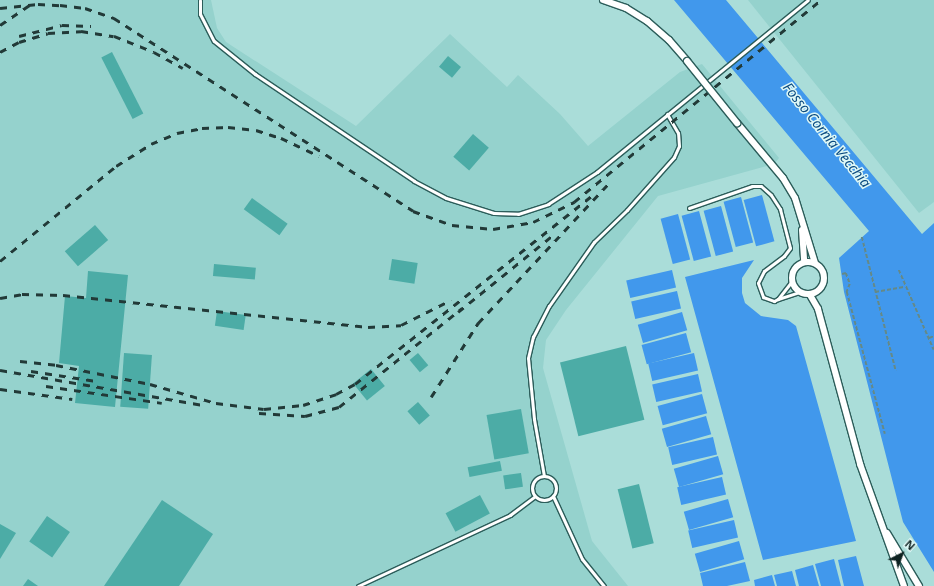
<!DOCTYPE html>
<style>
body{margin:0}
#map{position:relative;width:934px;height:586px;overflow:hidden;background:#aaddd9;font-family:"Noto Sans",sans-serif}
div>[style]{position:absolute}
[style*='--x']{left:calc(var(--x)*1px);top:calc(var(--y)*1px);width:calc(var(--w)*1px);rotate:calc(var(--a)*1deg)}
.built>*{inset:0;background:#95d2cd}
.water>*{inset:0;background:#4198ec;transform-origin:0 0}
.building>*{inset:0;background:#4caca6;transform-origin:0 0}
.path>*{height:1.5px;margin-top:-0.75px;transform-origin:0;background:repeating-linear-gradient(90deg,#648987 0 4px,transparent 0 6px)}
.roads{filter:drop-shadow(1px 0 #2c5d5a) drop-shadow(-1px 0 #2c5d5a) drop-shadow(0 1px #2c5d5a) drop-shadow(0 -1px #2c5d5a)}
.lane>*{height:3px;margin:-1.5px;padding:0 1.5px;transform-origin:1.5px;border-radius:1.5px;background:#fff}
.lane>.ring{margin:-1.5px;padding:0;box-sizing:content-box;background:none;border:3px solid #fff;border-radius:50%}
.street>*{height:6px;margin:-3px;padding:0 3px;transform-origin:3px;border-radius:3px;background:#fff}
.street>.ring{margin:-3px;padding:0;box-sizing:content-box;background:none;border:6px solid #fff;border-radius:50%}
.rail>*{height:2.5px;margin-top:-1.25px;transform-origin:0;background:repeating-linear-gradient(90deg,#223a38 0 7px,transparent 0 14px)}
.bridges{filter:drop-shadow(1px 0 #2c5d5a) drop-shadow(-1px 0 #2c5d5a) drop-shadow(0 1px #2c5d5a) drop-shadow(0 -1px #2c5d5a)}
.street-bridge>*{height:6px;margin:-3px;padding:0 3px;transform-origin:3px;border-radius:3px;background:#fff}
span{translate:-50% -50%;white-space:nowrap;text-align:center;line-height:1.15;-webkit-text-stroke:3px #dff8f6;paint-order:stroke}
.water-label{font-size:14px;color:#0c4b81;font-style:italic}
.north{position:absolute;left:882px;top:534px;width:40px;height:40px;-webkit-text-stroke:3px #dff8f6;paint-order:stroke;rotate:42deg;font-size:11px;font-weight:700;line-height:16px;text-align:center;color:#0e2221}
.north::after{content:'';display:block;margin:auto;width:14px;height:18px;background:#0e2221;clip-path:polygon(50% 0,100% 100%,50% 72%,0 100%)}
</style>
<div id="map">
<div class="built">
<i style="clip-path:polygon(0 0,211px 0,217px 28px,226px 42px,356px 126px,450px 34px,507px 87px,518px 75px,560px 114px,588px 146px,680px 72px,702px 64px,779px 158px,774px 164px,658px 196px,566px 310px,546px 340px,543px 368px,592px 541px,628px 586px,0 586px)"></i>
<i style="clip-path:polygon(748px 0,934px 0,934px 202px,919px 213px)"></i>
</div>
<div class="water">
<i style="clip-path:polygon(674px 0,726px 0,922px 234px,934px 223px,934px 572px,903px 522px,844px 292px,839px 258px,869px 231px)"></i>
<i style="left:762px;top:195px;width:48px;height:19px;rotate:75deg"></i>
<i style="left:741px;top:197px;width:47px;height:18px;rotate:75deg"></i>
<i style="left:721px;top:206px;width:47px;height:18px;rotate:75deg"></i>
<i style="left:699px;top:211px;width:47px;height:18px;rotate:75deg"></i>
<i style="left:678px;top:214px;width:47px;height:18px;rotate:75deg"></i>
<i style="clip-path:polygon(754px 260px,742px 278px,742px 293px,745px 303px,761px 316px,788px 320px,796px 326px,856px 541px,763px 560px,685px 277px)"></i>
<i style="left:672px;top:270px;width:18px;height:47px;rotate:77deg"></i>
<i style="left:677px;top:291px;width:18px;height:47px;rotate:77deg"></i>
<i style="left:682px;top:312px;width:19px;height:46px;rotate:74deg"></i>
<i style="left:686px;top:333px;width:20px;height:46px;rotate:75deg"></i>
<i style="left:694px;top:353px;width:18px;height:47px;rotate:77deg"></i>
<i style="left:698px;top:374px;width:18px;height:47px;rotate:77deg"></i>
<i style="left:702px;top:394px;width:20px;height:46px;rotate:75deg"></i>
<i style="left:706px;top:416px;width:19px;height:46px;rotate:74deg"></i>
<i style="left:713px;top:437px;width:18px;height:46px;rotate:77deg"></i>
<i style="left:718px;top:456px;width:19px;height:46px;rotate:74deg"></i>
<i style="left:722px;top:477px;width:18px;height:46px;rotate:77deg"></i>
<i style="left:728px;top:499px;width:19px;height:46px;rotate:74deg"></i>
<i style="left:734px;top:520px;width:18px;height:47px;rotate:77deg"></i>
<i style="left:739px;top:541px;width:19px;height:46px;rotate:74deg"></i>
<i style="clip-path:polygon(856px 556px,864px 586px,844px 586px,838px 560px)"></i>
<i style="clip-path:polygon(834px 559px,841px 586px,821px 586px,815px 564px)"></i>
<i style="clip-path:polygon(745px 562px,750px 581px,727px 586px,703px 586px,700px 573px)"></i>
<i style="clip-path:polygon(813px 565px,819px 586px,799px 586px,795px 570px)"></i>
<i style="clip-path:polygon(792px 571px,796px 586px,777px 586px,774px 575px)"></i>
<i style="clip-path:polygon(772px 575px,775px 586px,755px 586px,754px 580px)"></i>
</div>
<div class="building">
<i style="left:112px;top:52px;width:69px;height:12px;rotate:63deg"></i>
<i style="left:448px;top:56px;width:17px;height:14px;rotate:40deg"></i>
<i style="left:473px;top:134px;width:21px;height:30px;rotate:41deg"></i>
<i style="left:252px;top:198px;width:44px;height:14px;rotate:36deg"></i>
<i style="left:95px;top:225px;width:20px;height:40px;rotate:49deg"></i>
<i style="left:392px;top:259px;width:26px;height:21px;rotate:9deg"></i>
<i style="left:214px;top:264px;width:42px;height:12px;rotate:5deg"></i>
<i style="clip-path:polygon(88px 271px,128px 275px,115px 407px,75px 403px,79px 366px,59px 363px,65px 296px,86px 298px)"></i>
<i style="left:217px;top:311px;width:29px;height:15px;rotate:8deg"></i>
<i style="left:626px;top:346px;width:76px;height:68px;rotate:76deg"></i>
<i style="left:124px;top:353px;width:28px;height:54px;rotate:4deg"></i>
<i style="left:418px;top:353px;width:16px;height:11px;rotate:50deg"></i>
<i style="left:371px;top:369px;width:22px;height:23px;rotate:51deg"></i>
<i style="left:418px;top:402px;width:18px;height:14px;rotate:49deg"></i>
<i style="left:521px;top:409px;width:45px;height:35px;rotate:80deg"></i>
<i style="left:500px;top:461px;width:10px;height:33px;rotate:79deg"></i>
<i style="left:521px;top:473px;width:14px;height:18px;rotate:82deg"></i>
<i style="left:639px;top:484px;width:61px;height:22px;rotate:76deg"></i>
<i style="left:480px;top:495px;width:21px;height:39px;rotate:62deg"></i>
<i style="clip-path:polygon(162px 500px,213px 534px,179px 586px,104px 586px)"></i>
<i style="left:47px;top:516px;width:28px;height:31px;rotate:35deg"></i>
<i style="clip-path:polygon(0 524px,16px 533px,0 559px)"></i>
<i style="clip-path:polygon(28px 579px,38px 586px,23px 586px)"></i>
</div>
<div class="path">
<i style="--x:862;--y:237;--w:138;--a:75.8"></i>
<i style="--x:899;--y:270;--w:87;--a:66.4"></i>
<i style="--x:842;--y:274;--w:4;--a:-14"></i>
<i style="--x:846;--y:273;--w:12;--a:70"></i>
<i style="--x:850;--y:284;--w:9;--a:111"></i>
<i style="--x:847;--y:292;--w:147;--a:75"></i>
<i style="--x:875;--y:292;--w:29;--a:-10"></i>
<i style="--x:929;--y:338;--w:5;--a:-22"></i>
</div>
<div class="roads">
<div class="lane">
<i style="--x:200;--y:0;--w:14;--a:90"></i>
<i style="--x:200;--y:14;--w:30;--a:63"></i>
<i style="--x:214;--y:41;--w:53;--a:38.8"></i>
<i style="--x:255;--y:74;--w:192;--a:33.9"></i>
<i style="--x:414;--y:181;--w:36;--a:28"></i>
<i style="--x:446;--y:198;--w:50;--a:17.4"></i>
<i style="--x:494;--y:213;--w:24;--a:2"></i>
<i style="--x:518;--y:214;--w:32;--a:-18"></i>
<i style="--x:548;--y:204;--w:59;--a:-33.1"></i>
<i style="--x:597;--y:172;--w:272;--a:-39.2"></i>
<i style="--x:689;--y:208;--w:67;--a:-19.2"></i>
<i style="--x:752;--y:186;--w:9;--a:0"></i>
<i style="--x:761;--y:186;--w:13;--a:42"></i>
<i style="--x:771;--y:195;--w:17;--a:57"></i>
<i style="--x:780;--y:209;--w:40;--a:75.6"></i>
<i style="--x:790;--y:248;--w:10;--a:127"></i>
<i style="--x:784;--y:256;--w:25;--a:143"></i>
<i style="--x:764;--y:271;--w:13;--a:117"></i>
<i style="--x:758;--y:283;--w:15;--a:70"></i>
<i style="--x:763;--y:297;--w:12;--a:20"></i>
<i style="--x:774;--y:301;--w:4;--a:-27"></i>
<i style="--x:792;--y:281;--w:23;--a:128"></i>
<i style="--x:778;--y:299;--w:23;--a:-18"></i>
<i class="ring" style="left:532px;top:476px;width:21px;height:21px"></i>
<i style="--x:544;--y:476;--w:58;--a:-100"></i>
<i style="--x:534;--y:419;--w:61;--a:-95.6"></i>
<i style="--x:528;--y:358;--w:22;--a:-77"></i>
<i style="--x:533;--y:337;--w:35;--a:-63"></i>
<i style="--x:549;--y:306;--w:78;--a:-54.9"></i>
<i style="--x:594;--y:242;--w:46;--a:-44.1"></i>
<i style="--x:627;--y:210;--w:71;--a:-48.4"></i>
<i style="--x:674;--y:157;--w:12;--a:-66"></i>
<i style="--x:679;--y:146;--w:13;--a:-94"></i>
<i style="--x:678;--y:133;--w:22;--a:-120"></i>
<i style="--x:553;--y:496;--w:69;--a:65.3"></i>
<i style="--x:582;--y:559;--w:35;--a:51"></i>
<i style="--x:358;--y:586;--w:168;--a:-25"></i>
<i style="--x:510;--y:515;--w:31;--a:-37"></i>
</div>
<div class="street">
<i style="--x:603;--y:0;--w:24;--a:19"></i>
<i style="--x:626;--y:8;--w:25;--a:32"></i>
<i style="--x:647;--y:21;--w:29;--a:41"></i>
<i style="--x:669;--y:40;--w:28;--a:49"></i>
<i style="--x:737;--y:123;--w:72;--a:50.1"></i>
<i style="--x:783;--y:178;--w:23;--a:59"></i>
<i style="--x:795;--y:198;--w:68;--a:72.9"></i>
<i style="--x:802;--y:230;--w:32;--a:86"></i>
<i class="ring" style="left:792px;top:262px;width:26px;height:26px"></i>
<i style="--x:810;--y:295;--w:16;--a:60"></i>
<i style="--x:818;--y:309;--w:161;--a:74.8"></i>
<i style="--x:860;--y:464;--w:130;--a:70.2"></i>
<i style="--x:887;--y:533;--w:62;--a:58.9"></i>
</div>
</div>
<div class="rail">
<i style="--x:0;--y:8;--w:38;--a:-6"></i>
<i style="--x:38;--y:4;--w:22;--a:3"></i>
<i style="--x:60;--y:5;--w:25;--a:7"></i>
<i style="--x:85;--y:8;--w:31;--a:19"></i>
<i style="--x:114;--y:18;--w:356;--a:32.8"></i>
<i style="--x:413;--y:211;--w:41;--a:19.7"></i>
<i style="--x:452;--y:225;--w:41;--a:5.6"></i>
<i style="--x:493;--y:229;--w:41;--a:-9.9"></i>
<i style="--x:533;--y:222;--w:46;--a:-26"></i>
<i style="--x:574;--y:202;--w:319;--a:-39.3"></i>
<i style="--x:0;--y:25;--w:36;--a:-34"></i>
<i style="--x:19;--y:36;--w:44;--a:-14.3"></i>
<i style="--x:62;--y:25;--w:29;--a:2"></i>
<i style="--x:0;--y:52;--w:21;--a:-28"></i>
<i style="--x:19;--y:42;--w:30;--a:-17"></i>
<i style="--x:48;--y:33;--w:33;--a:-3"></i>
<i style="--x:81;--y:31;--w:33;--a:9"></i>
<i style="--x:114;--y:36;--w:43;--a:21.8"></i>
<i style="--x:154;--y:52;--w:33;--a:29"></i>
<i style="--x:0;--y:261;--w:150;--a:-39.3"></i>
<i style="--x:116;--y:166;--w:41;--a:-32.2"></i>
<i style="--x:151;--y:144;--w:28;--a:-23"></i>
<i style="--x:177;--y:133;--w:25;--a:-11"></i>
<i style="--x:202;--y:128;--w:26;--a:-2"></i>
<i style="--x:228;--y:127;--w:28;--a:6"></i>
<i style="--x:256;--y:130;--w:26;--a:18"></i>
<i style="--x:281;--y:138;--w:42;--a:25.3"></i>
<i style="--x:0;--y:298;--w:22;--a:-10"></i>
<i style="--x:22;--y:294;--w:41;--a:1.4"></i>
<i style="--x:63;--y:295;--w:307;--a:6"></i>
<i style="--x:368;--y:327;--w:33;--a:-3"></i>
<i style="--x:401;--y:325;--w:56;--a:-26.6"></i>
<i style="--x:458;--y:312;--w:122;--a:-39"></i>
<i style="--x:20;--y:361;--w:36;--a:6"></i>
<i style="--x:56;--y:365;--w:96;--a:11.4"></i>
<i style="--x:150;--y:384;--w:69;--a:16.1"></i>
<i style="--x:216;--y:403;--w:48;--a:7.1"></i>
<i style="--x:264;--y:409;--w:39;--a:-6"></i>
<i style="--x:303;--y:405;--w:35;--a:-18"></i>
<i style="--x:336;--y:394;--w:21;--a:-28"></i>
<i style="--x:355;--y:384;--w:304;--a:-38.5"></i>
<i style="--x:0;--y:370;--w:206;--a:9.8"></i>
<i style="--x:31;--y:371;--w:66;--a:8.7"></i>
<i style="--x:46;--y:386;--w:117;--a:8.3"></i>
<i style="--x:0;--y:389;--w:73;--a:7.9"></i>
<i style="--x:431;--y:397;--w:88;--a:-57.6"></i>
<i style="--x:478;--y:323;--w:193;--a:-46.9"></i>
<i style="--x:259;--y:413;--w:46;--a:3.7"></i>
<i style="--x:305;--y:416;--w:35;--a:-15"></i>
<i style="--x:339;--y:407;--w:158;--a:-38.8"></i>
</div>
<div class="bridges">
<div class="street-bridge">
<i style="--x:687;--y:61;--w:80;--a:51.1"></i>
</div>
</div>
<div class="water-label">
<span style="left:827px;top:135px;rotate:51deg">Fosso Cornia Vecchia</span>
</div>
<div class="north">N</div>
</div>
